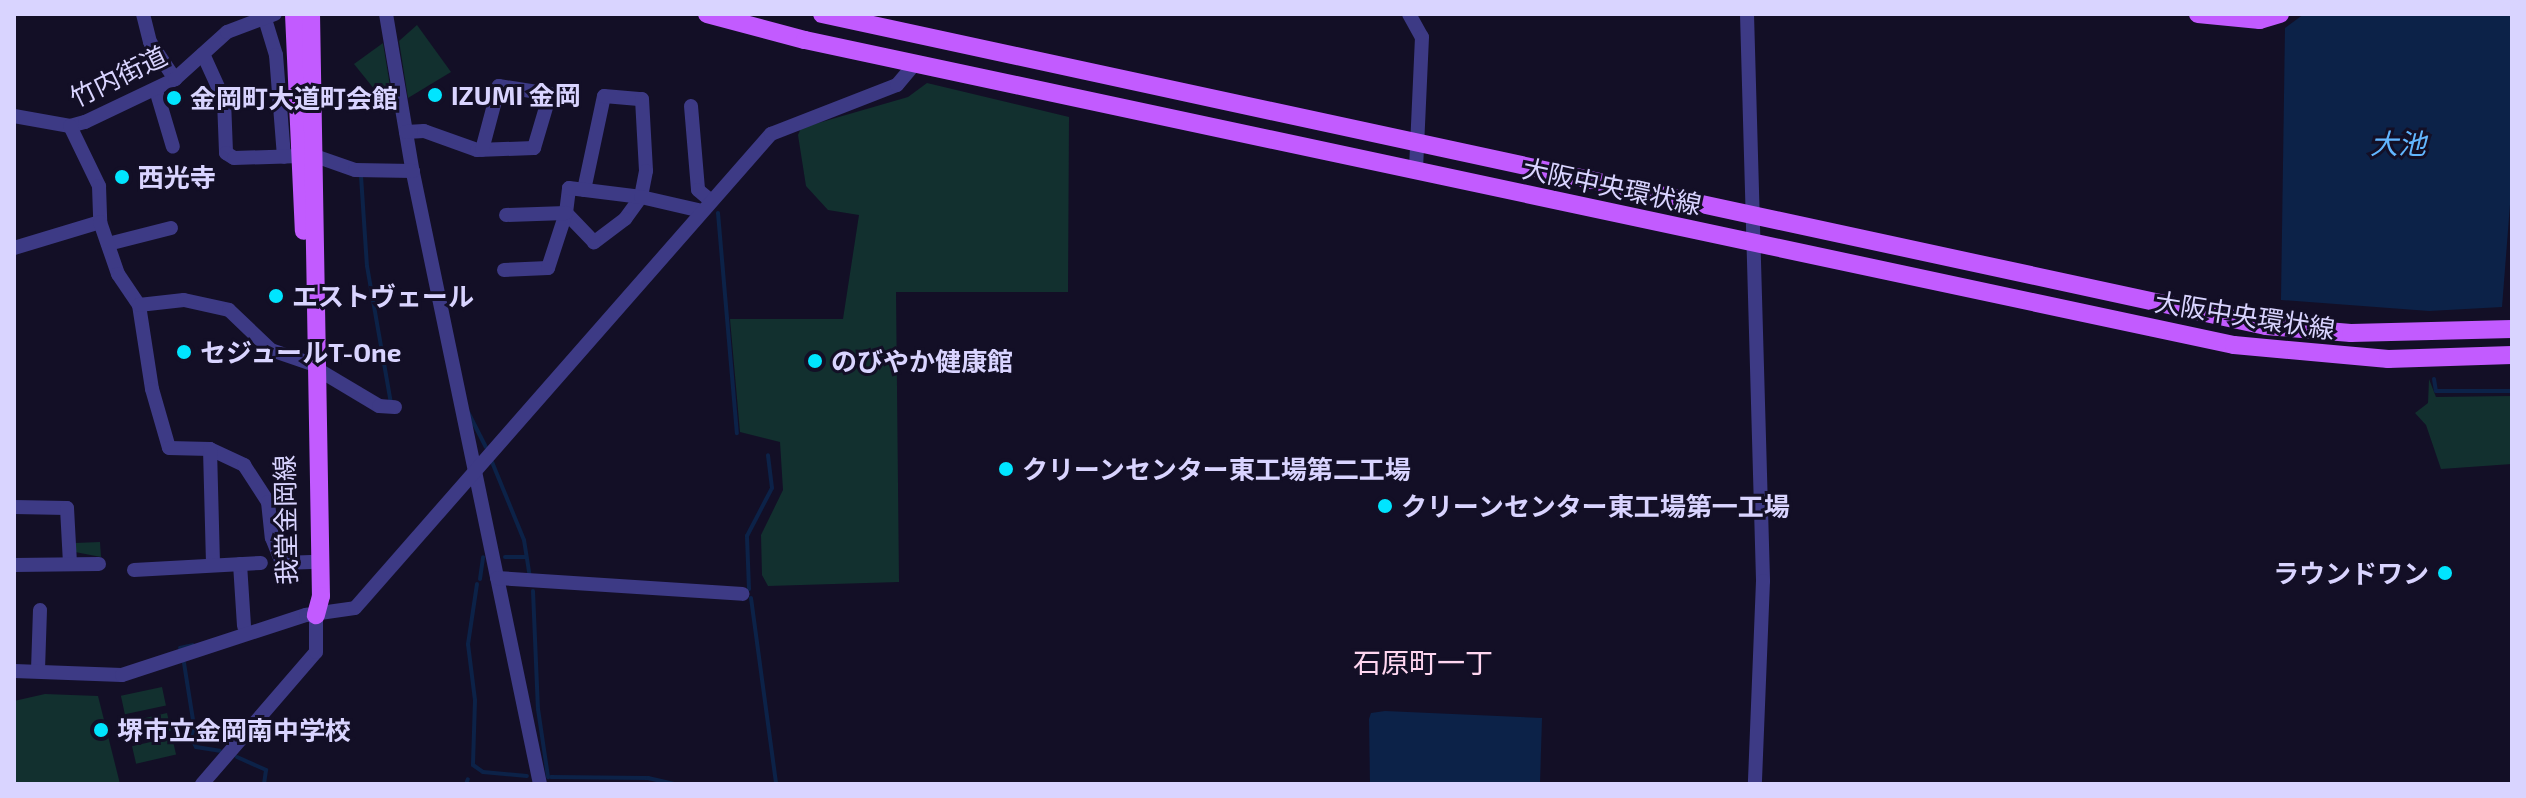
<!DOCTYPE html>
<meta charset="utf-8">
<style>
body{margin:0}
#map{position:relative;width:2526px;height:798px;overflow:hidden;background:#130f26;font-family:"Exo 2","Noto Sans JP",sans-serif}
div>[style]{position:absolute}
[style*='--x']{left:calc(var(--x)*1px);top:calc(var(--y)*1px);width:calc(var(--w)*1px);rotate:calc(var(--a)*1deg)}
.green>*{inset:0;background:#12302f;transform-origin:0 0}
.water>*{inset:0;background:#0c2248}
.stream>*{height:4px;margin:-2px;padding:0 2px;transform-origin:2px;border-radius:2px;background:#0c2248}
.minor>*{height:14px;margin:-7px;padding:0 7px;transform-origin:7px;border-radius:7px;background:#3d3a85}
.major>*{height:18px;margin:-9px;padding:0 9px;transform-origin:9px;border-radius:9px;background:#c25bff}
.dots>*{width:22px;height:22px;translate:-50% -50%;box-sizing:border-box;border:4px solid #130f26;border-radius:50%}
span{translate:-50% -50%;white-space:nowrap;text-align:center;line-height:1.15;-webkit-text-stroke:6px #130f26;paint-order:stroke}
.street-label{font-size:26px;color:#d9d4ff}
.poi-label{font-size:26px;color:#d9d4ff;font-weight:700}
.left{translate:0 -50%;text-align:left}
.right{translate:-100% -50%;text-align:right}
.water-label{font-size:28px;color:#62b6ff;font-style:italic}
.neighbourhood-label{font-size:28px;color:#ffd6f0}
.frame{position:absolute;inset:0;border:16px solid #d9d4ff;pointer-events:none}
</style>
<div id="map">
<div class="green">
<i style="clip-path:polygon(417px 25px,451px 72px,408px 98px,399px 41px)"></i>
<i style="clip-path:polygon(383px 43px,391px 92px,379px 95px,354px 64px)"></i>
<i style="clip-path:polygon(927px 83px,1069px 117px,1068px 292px,896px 292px,899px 582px,768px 586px,762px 575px,761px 535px,783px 490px,780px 442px,740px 432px,730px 319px,843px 319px,859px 215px,828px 210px,806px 186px,798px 135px,801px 128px,908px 97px)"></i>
<i style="clip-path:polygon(2429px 379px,2436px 397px,2512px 396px,2512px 464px,2441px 469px,2426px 425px,2415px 413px,2428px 403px)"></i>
<i style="clip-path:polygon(100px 542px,101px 557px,75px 552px,75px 543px)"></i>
<i style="left:162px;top:687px;width:19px;height:42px;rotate:78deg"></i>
<i style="clip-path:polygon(45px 694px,98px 696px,120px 784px,14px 784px,14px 701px)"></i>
<i style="left:167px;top:713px;width:18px;height:42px;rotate:77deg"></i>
<i style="left:172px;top:737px;width:18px;height:41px;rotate:77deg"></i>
</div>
<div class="water">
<i style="clip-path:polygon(2304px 14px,2512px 14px,2512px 179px,2502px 307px,2429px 311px,2281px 300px,2285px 28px)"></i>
<i style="clip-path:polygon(1385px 711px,1542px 718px,1540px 784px,1370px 784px,1369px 719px,1371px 713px)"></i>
</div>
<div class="stream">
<i style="--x:361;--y:176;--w:90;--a:86.2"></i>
<i style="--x:367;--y:266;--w:139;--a:80.1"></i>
<i style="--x:718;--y:213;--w:221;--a:85.1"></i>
<i style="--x:2434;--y:379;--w:12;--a:81"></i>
<i style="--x:2436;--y:391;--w:76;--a:0"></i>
<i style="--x:468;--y:412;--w:39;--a:63"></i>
<i style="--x:492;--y:462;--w:84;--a:67.7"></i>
<i style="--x:524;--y:540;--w:37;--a:81"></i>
<i style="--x:505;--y:557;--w:21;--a:0"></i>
<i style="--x:480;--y:579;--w:22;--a:-82"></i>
<i style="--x:477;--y:584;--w:61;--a:98.5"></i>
<i style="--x:468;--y:644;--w:56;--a:82.9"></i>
<i style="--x:475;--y:700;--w:65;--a:91.8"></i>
<i style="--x:473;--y:765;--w:12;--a:35"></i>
<i style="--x:483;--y:772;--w:44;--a:5.2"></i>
<i style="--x:749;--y:589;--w:53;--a:-92.2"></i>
<i style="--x:747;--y:536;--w:54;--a:-62.5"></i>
<i style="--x:772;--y:488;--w:33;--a:-97"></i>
<i style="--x:533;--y:591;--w:118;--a:87.6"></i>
<i style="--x:538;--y:709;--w:69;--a:81.6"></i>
<i style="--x:751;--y:598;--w:188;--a:82.3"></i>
<i style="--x:180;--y:648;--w:13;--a:-13"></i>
<i style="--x:184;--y:663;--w:64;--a:81"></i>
<i style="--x:194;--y:726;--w:11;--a:105"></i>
<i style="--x:191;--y:737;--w:11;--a:63"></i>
<i style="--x:196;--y:747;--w:24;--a:9"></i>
<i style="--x:237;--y:757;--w:32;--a:24"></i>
<i style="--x:266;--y:770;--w:14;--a:98"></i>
<i style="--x:551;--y:777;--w:97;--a:0.6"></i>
<i style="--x:648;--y:778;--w:28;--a:13"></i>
<i style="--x:466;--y:784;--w:5;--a:-68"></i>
</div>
<div class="minor">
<i style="--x:143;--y:14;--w:29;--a:76"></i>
<i style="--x:150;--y:42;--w:45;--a:56"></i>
<i style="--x:386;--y:14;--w:161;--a:80.4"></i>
<i style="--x:413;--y:173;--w:624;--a:78.26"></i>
<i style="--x:1409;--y:14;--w:26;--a:61"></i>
<i style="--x:1422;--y:37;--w:132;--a:92.6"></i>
<i style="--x:1747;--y:14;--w:567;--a:88.38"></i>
<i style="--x:1763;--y:581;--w:203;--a:92.3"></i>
<i style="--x:265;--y:19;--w:38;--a:73"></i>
<i style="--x:276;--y:55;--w:102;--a:85.5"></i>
<i style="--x:203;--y:54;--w:51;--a:65.5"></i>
<i style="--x:224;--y:100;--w:53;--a:87.8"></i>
<i style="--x:226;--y:153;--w:9;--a:32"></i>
<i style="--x:234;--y:158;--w:67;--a:-1.7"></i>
<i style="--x:156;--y:90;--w:59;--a:73.4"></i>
<i style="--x:691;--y:106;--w:84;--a:85.2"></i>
<i style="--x:698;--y:190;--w:17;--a:40"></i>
<i style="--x:14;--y:116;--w:57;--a:10.1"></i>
<i style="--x:70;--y:126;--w:16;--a:-15"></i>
<i style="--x:85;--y:122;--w:100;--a:-25.5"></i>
<i style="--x:175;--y:79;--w:70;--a:-42.1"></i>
<i style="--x:227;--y:32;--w:51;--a:-20.6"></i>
<i style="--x:70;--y:126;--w:67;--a:64.2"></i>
<i style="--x:99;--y:186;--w:36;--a:88"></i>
<i style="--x:406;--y:132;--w:18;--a:-3"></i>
<i style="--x:424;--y:131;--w:56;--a:19.7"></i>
<i style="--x:477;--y:150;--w:57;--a:-2"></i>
<i style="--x:534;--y:148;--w:56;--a:-73.5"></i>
<i style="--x:550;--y:94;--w:52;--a:-171.1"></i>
<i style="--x:499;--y:86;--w:66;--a:104.9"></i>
<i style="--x:315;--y:156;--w:42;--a:19.3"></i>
<i style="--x:355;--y:170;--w:58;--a:1"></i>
<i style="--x:584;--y:190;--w:96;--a:-78"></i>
<i style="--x:604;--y:96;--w:38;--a:5"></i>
<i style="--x:642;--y:99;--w:72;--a:86.8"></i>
<i style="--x:646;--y:171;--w:26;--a:101"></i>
<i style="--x:641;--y:197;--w:27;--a:126"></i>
<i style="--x:625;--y:219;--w:39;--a:143"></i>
<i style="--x:594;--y:242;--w:40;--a:-134"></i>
<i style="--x:566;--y:213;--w:25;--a:-83"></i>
<i style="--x:569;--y:188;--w:73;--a:7.1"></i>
<i style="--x:641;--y:197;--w:63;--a:12.9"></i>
<i style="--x:108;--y:244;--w:65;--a:-14.3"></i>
<i style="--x:14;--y:248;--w:90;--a:-16.8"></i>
<i style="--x:100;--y:222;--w:55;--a:70.9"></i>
<i style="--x:118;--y:274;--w:37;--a:56"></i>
<i style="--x:139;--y:305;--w:85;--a:81.2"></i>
<i style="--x:152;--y:389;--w:61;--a:73.9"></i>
<i style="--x:169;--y:448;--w:41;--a:1.4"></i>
<i style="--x:210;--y:449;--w:38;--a:25"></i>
<i style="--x:244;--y:465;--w:44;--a:57"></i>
<i style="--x:268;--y:502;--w:36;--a:84"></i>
<i style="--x:272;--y:538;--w:27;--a:68"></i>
<i style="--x:282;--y:563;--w:29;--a:-2"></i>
<i style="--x:504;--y:270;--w:44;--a:-2.6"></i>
<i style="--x:548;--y:268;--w:58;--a:-71.9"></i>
<i style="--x:566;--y:213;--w:60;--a:178.1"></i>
<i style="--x:139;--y:305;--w:45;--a:-6.3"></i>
<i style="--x:184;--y:300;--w:46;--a:12.5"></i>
<i style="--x:229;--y:310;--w:58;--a:43.6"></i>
<i style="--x:271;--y:350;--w:40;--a:18.9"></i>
<i style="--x:317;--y:369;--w:72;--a:30.8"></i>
<i style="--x:379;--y:406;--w:16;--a:4"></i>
<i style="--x:210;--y:449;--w:115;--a:88.5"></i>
<i style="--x:14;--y:507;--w:53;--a:1.1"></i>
<i style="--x:67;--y:508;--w:55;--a:86.9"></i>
<i style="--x:240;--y:564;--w:62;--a:86.3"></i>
<i style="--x:14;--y:565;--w:85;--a:-0.7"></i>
<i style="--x:134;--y:570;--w:127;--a:-3.2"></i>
<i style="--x:497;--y:578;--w:246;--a:3.7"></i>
<i style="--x:38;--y:670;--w:60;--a:-88.1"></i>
<i style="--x:14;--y:671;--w:108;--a:2.1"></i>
<i style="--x:122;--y:675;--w:194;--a:-18.1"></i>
<i style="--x:306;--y:615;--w:49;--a:-8.1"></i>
<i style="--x:355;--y:608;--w:631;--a:-48.73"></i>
<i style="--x:771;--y:134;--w:135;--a:-21.3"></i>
<i style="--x:897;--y:85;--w:30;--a:-50"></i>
<i style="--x:202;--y:784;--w:174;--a:-49.2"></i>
<i style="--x:316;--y:652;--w:37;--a:-90"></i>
</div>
<div class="major">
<i style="--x:294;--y:14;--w:217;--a:87.4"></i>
<i style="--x:311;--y:14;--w:582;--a:89.02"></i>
<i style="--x:321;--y:596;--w:20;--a:105"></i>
<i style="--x:707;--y:14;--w:101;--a:14.9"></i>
<i style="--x:805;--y:40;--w:1461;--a:12.05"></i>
<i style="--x:2234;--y:345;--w:155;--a:5.2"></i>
<i style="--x:2388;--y:359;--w:124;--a:-1.8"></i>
<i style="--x:822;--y:14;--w:1477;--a:12.19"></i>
<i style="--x:2266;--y:326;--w:85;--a:4.7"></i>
<i style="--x:2351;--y:333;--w:161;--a:-1.4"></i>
<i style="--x:2198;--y:14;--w:62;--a:5.5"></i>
<i style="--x:2260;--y:20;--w:21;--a:-17"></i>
</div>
<div class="dots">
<i style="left:435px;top:95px;background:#00e5ff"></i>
<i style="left:174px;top:98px;background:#00e5ff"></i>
<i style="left:122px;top:177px;background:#00e5ff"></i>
<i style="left:276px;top:296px;background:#00e5ff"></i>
<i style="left:184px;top:352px;background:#00e5ff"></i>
<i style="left:815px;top:361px;background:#00e5ff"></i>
<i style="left:1006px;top:469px;background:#00e5ff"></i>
<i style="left:1385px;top:506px;background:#00e5ff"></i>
<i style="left:2445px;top:573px;background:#00e5ff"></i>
<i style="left:101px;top:730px;background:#00e5ff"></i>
</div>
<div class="street-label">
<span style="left:118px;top:76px;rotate:-26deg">竹内街道</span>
<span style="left:1612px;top:186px;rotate:12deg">大阪中央環状線</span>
<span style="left:2245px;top:315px;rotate:9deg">大阪中央環状線</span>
<span style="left:285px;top:520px;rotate:-91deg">我堂金岡線</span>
</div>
<div class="poi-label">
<span class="left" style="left:451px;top:95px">IZUMI 金岡</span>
<span class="left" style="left:190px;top:98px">金岡町大道町会館</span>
<span class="left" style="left:138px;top:177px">西光寺</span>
<span class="left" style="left:292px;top:296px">エストヴェール</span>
<span class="left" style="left:200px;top:352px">セジュールT-One</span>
<span class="left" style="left:831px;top:361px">のびやか健康館</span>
<span class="left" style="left:1022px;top:469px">クリーンセンター東工場第二工場</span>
<span class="left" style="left:1401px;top:506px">クリーンセンター東工場第一工場</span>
<span class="right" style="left:2429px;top:573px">ラウンドワン</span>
<span class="left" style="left:117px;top:730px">堺市立金岡南中学校</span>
</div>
<div class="water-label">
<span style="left:2398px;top:143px">大池</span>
</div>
<div class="neighbourhood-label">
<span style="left:1423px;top:662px">石原町一丁</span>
</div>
<div class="frame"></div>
</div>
